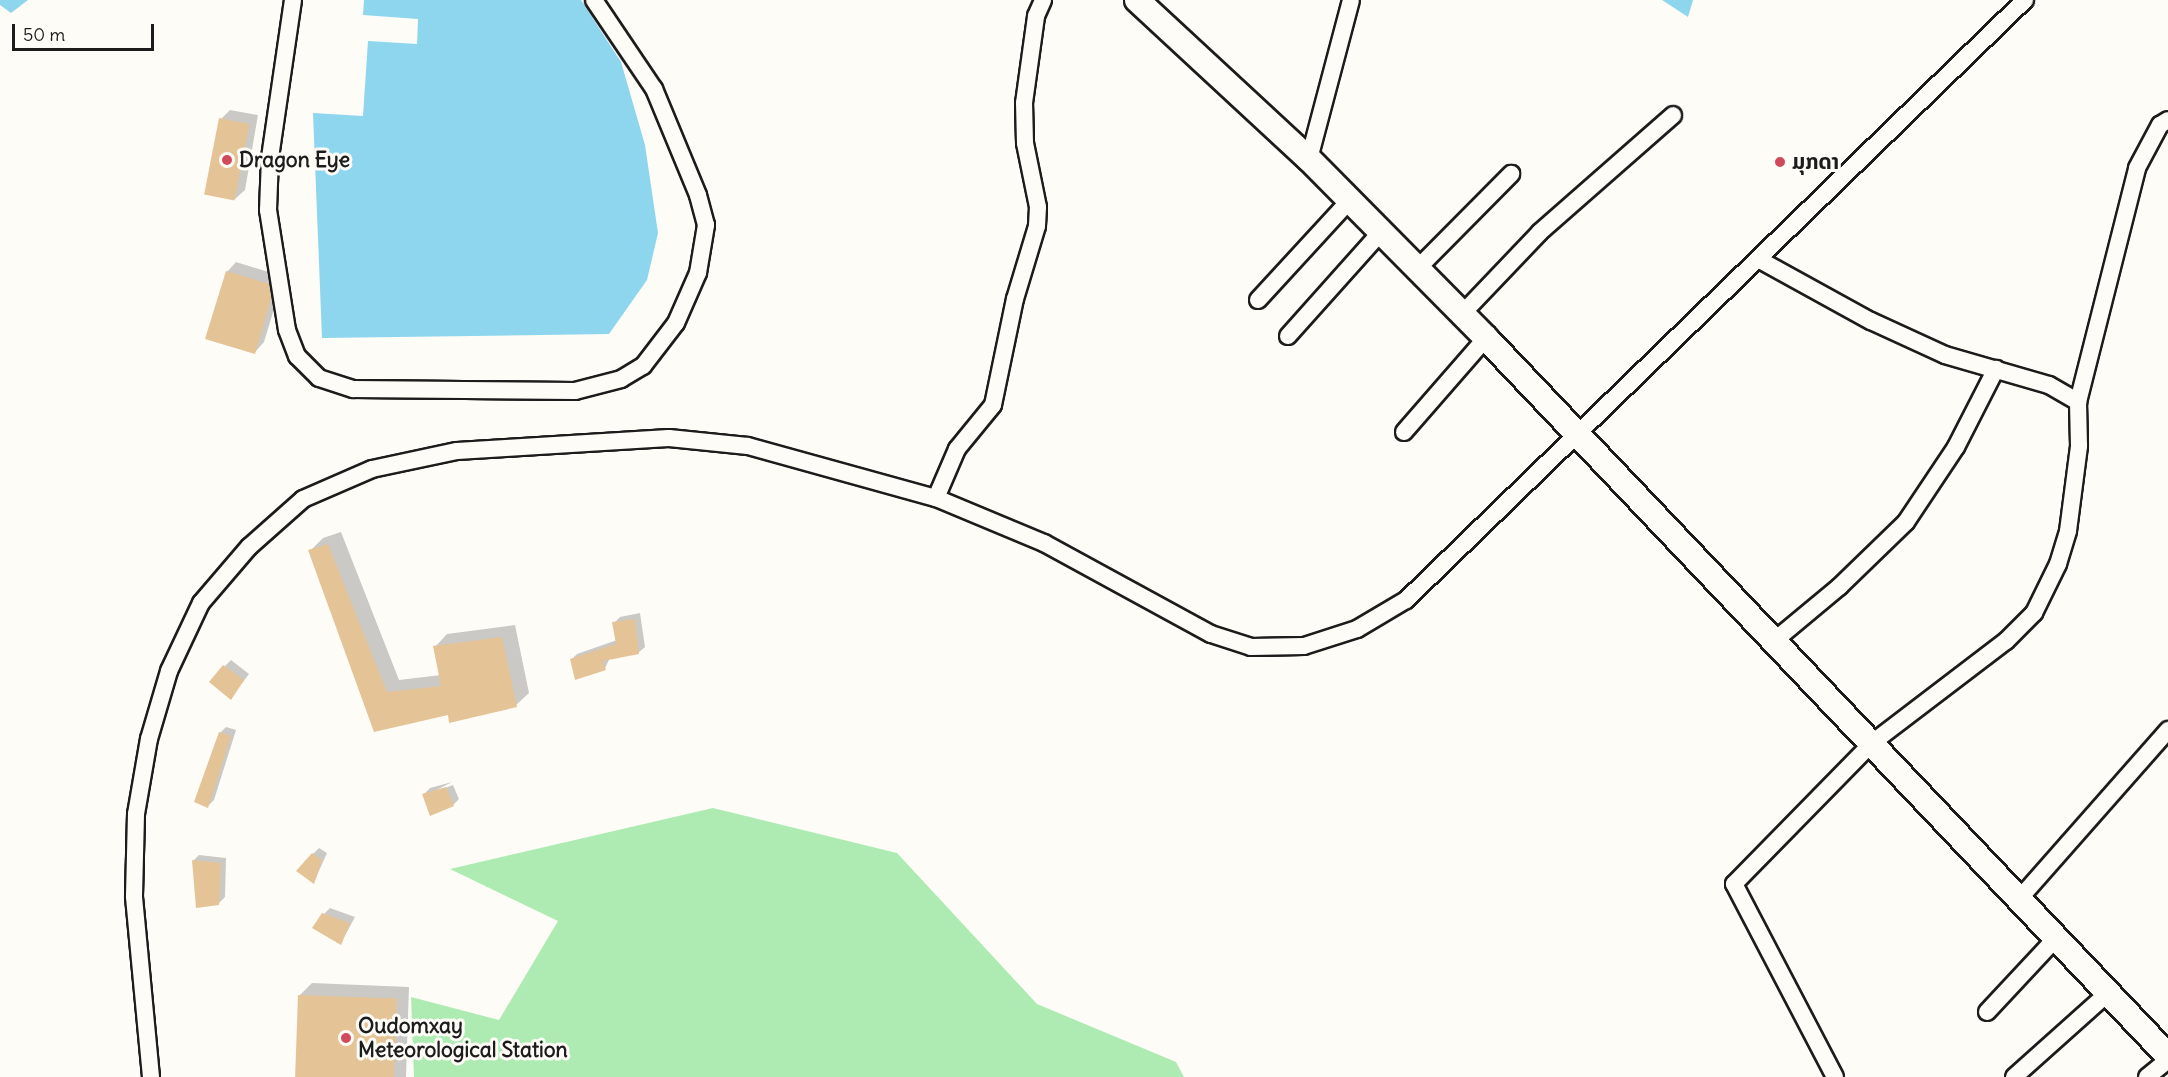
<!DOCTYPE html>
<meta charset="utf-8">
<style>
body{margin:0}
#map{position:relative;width:2168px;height:1077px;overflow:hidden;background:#fdfcf7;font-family:Delius,"Noto Sans Lao",sans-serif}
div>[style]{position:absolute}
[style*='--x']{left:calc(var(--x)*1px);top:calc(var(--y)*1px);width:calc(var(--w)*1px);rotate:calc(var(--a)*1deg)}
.green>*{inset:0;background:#aeebb2}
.water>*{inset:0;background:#8dd6ee}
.shadow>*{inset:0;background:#0003}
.building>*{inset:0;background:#e4c396;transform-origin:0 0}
.roads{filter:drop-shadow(2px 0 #1c1c1c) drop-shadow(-2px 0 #1c1c1c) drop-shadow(0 2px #1c1c1c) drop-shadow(0 -2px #1c1c1c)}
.street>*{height:16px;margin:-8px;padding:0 8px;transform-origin:8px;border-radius:8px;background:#fdfcf7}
.secondary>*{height:24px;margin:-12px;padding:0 12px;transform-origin:12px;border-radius:12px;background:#fdfcf7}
.dots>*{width:16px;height:16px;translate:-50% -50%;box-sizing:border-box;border:3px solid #fdfcf7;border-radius:50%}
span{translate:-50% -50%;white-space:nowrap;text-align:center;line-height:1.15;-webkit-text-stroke:6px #fdfcf7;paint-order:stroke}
.poi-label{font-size:21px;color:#1c1c1c;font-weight:700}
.left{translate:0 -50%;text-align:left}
.scale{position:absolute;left:12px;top:24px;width:142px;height:27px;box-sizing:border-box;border:3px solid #1c1c1c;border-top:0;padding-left:8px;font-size:18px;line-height:21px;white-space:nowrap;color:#1c1c1c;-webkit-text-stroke:4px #fdfcf7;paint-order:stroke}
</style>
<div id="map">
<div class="green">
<i style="clip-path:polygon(713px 808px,897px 853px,1037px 1004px,1176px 1062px,1184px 1077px,414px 1077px,411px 997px,499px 1020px,558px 921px,450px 869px)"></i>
</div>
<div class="water">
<i style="clip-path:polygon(0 0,28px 0,11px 13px,0 5px)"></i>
<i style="clip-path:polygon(364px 0,581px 0,621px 62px,645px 145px,658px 233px,647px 280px,609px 334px,322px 338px,313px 113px,363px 116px,368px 41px,417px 44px,418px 19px,363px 15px)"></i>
<i style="clip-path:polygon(1662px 0,1693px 0,1688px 17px)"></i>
</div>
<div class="shadow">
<i style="clip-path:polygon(230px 110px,258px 115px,245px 190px,235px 199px,221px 119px)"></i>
<i style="clip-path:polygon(236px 262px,278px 275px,280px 289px,264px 342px,255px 352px,227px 272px)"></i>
<i style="clip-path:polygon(341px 532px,399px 680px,441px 675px,435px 647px,447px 634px,515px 625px,529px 693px,516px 705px,449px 713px,375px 730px,310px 551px,323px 538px)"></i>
<i style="clip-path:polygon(640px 613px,645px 647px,638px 653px,610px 658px,605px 668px,571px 660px,577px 654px,617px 640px,614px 623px,620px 617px)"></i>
<i style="clip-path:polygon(231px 660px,249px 674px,231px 698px,225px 666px)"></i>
<i style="clip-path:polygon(226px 727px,236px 730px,214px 800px,208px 806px,220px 733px)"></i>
<i style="clip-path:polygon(452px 782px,429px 794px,453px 785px,459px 799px,453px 805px,424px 794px,430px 788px)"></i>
<i style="clip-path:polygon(319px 848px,327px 853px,314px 882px,313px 854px)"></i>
<i style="clip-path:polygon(199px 855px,226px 858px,225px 897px,218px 904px,193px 861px)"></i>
<i style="clip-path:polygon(330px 908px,355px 917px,341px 943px,324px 914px)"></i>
<i style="clip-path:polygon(312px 983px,409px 987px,406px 1077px,297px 1077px,299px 996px)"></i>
</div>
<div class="building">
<i style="left:219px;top:118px;width:31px;height:78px;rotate:11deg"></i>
<i style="clip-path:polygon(226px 271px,269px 284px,271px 299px,255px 354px,205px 339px)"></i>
<i style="clip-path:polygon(328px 544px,387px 692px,441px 686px,433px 646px,502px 637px,517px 707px,449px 723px,448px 715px,374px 732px,308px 550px)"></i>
<i style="clip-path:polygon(635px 619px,639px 654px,603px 661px,606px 670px,575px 680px,570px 659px,616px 644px,612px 622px)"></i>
<i style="clip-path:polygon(223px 665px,244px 680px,231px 700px,209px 682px)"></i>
<i style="clip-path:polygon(219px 732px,231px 736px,208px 808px,194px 802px)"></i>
<i style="clip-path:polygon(446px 787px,454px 806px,430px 816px,422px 794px)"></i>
<i style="clip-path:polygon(312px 853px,322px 860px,314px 884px,296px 871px)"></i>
<i style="clip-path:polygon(192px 860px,221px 863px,219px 905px,196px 908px)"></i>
<i style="clip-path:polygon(322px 913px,350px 923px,341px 945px,312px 928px)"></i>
<i style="left:298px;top:995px;width:99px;height:82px;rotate:2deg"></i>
</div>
<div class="roads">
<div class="street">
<i style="--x:293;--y:0;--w:160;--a:98.3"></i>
<i style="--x:270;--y:158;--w:52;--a:92.2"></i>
<i style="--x:268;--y:210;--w:121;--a:81"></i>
<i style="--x:287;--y:330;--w:28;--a:69"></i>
<i style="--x:297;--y:356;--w:31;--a:45"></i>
<i style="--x:319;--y:378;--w:36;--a:18"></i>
<i style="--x:353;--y:389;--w:222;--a:0.5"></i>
<i style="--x:575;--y:391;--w:48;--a:-14.6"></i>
<i style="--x:621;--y:379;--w:26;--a:-31"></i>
<i style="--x:643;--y:366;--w:54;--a:-52.5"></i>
<i style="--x:676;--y:323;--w:55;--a:-66.3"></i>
<i style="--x:698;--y:273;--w:49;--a:-80.5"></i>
<i style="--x:706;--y:225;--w:31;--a:-105"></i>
<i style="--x:698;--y:195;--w:115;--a:-112.5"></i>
<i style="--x:654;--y:89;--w:107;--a:-124"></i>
<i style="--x:1309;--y:159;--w:164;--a:-75.2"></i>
<i style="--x:1758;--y:259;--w:129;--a:28.8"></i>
<i style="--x:1871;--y:321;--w:81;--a:24.7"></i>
<i style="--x:1945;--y:355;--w:108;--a:16.1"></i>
<i style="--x:2049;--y:385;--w:34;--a:30"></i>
<i style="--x:1417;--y:269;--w:134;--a:-45.3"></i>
<i style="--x:1258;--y:300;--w:136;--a:-47.4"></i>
<i style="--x:1462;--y:314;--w:113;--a:-46.4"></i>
<i style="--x:1540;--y:232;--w:177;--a:-41.3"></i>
<i style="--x:1288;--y:336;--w:140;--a:-48.2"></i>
<i style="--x:1404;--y:432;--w:125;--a:-48.9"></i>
<i style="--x:936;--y:498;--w:53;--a:-66.8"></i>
<i style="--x:957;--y:449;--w:57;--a:-50.7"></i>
<i style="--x:993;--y:405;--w:108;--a:-78.3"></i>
<i style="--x:1015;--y:299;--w:76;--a:-73.2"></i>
<i style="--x:1037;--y:226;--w:19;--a:-87"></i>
<i style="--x:1038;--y:207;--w:65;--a:-101.5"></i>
<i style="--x:1025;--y:143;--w:40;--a:-91.4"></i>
<i style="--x:1024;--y:103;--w:88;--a:-82.1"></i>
<i style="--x:1036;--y:16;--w:17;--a:-66"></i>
<i style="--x:1774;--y:641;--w:85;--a:-39.7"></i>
<i style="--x:1839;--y:587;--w:93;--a:-44.1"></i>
<i style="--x:1906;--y:522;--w:90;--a:-56.3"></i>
<i style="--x:1956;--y:447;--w:88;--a:-62.9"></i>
<i style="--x:2020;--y:898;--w:224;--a:-48.6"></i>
<i style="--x:1987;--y:1012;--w:103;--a:-47"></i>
<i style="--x:151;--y:1077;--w:182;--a:-95.4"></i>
<i style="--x:134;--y:896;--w:82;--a:-88.6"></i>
<i style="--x:136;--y:814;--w:76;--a:-80.2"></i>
<i style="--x:149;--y:739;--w:71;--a:-73.6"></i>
<i style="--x:169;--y:671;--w:75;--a:-64.8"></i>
<i style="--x:201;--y:603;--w:74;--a:-49.4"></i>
<i style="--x:249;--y:547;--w:72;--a:-41.6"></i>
<i style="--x:303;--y:499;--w:75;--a:-23.5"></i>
<i style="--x:372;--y:469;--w:87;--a:-12"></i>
<i style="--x:457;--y:451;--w:212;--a:-3.5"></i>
<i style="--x:669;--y:438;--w:79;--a:5.8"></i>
<i style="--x:748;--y:446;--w:195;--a:15.5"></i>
<i style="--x:936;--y:498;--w:117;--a:22.6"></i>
<i style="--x:1044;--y:543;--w:190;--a:28.6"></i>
<i style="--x:1211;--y:634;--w:42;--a:18"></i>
<i style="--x:1251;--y:647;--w:53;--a:-1.1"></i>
<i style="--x:1304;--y:646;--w:56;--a:-17.8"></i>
<i style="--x:1357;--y:629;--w:57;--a:-30.6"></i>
<i style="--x:1406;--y:600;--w:862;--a:-44.11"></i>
<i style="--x:1835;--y:1077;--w:218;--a:-117.6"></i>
<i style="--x:1734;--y:884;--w:197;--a:-45.6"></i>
<i style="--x:1872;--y:743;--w:168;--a:-37.3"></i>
<i style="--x:2006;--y:641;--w:40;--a:-45"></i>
<i style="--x:2034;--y:613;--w:55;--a:-63.9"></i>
<i style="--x:2058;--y:564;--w:34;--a:-73"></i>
<i style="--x:2068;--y:531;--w:86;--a:-82.6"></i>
<i style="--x:2079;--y:446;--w:44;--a:-91.3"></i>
<i style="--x:2078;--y:402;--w:241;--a:-75.8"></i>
<i style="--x:2137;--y:168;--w:49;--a:-61.9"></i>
<i style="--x:2160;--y:125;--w:9;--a:-32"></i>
<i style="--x:2014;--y:1077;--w:126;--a:-41.8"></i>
<i style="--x:2147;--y:1077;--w:27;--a:-39"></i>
</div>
<div class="secondary">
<i style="--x:1137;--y:0;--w:234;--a:42.8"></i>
<i style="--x:1309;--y:159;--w:252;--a:45.3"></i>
<i style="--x:1486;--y:338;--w:990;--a:46.47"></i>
</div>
</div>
<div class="dots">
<i style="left:227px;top:160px;background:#d1495b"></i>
<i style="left:1780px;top:162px;background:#d1495b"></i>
<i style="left:346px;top:1038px;background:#d1495b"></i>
</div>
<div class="poi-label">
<span class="left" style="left:239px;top:160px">Dragon Eye</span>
<span class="left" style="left:1792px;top:162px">ມຸກດາ</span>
<span class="left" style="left:358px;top:1038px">Oudomxay<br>Meteorological Station</span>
</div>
<div class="scale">50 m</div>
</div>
